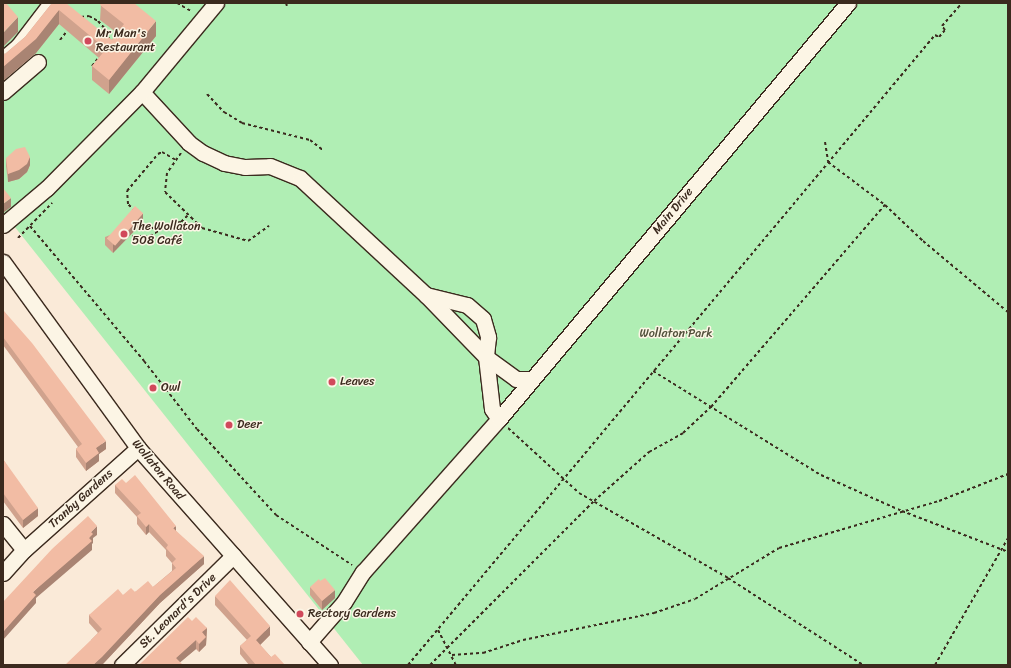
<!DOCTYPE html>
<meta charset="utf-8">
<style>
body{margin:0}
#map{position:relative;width:1011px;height:668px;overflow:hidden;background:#faead8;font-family:Sriracha,sans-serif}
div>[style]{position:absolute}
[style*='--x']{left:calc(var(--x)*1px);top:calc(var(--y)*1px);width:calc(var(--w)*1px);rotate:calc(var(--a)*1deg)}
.green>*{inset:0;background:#b0eeb4}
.path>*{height:2px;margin-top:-1px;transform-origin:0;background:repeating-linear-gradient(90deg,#3b2a1e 0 3px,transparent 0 6px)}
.roads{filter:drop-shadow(1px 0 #3b2a1e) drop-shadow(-1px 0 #3b2a1e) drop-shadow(0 1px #3b2a1e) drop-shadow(0 -1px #3b2a1e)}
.minor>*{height:15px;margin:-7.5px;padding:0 7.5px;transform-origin:7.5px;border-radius:7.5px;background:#fcf5e5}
.wall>*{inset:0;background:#d0a28d}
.shaded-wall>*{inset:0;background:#a98473}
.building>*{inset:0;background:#f2bca4;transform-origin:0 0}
.dots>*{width:11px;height:11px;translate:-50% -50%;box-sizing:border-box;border:2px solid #fcf5e5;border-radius:50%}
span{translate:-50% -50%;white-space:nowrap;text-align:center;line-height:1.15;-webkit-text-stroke:3px #fcf5e5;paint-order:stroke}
.poi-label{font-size:12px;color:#3b2a1e}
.left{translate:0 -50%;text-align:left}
.street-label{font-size:12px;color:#3b2a1e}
.park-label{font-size:12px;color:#52513c}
.frame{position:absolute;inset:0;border:4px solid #3b2a1e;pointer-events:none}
</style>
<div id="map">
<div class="green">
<i style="clip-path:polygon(3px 3px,1008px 3px,1008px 665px,363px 665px,3px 212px)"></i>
</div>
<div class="path">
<i style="--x:157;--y:3;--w:1;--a:0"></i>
<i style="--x:177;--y:3;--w:16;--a:30"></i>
<i style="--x:286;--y:3;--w:3;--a:72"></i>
<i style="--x:81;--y:17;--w:8;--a:-7"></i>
<i style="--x:89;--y:16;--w:10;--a:29"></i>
<i style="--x:98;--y:21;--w:13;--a:48"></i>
<i style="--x:107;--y:31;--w:8;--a:76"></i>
<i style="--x:60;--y:40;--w:11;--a:-52"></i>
<i style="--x:92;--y:66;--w:11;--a:-52"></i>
<i style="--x:207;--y:94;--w:25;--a:47"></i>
<i style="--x:224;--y:112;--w:21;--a:31"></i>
<i style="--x:242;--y:123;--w:70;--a:14"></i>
<i style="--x:310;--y:140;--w:16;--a:38"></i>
<i style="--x:825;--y:142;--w:20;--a:81"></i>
<i style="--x:828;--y:162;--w:71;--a:37"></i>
<i style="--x:885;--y:205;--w:52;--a:43.5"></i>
<i style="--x:923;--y:241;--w:111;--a:39.9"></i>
<i style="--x:181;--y:153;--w:24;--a:125"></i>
<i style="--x:167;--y:173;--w:19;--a:96"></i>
<i style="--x:165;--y:192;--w:52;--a:44.2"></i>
<i style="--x:202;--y:228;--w:48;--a:15.8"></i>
<i style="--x:248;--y:241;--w:26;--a:-36"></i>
<i style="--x:135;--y:211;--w:10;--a:-135"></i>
<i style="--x:128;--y:204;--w:13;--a:-94"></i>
<i style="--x:127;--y:191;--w:48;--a:-50"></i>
<i style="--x:158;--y:154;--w:4;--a:-27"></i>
<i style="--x:162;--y:152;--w:16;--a:30"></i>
<i style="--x:145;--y:225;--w:11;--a:22"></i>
<i style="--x:155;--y:229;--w:11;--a:-5"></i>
<i style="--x:30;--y:226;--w:177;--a:49.8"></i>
<i style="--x:144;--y:361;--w:86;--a:52.1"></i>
<i style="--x:197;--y:429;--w:117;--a:47.4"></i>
<i style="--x:276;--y:515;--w:91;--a:33.3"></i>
<i style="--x:132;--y:236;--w:18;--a:0"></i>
<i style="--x:150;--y:236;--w:26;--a:-31"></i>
<i style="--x:172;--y:223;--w:9;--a:-6"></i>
<i style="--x:181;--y:222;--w:10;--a:-45"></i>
<i style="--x:18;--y:238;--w:49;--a:-45.8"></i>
<i style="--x:653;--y:371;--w:198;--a:31.8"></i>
<i style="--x:821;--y:475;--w:89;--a:24"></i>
<i style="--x:902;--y:511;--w:114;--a:21.1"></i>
<i style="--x:508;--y:428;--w:96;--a:42.5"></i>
<i style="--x:579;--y:493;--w:172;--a:29.7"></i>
<i style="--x:728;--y:578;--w:161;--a:32.8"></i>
<i style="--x:438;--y:630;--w:39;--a:63"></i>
<i style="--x:452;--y:655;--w:31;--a:-4"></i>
<i style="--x:483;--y:653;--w:42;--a:-18"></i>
<i style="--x:523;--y:640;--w:134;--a:-11.6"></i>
<i style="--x:654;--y:613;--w:43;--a:-18.9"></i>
<i style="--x:695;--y:599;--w:98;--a:-31.3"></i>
<i style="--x:779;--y:548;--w:167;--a:-16.4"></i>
<i style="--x:939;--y:501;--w:74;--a:-21.4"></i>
<i style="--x:408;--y:665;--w:821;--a:-50.09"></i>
<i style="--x:935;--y:35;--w:4;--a:27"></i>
<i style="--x:939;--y:37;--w:9;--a:-49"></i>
<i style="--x:945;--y:30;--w:5;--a:-127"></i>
<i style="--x:942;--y:26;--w:30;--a:-49"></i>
<i style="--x:430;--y:665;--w:232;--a:-45"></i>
<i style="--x:594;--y:501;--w:74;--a:-41.7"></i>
<i style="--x:649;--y:452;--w:39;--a:-29"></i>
<i style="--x:683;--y:433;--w:38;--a:-43"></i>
<i style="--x:711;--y:407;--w:267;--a:-49.3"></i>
<i style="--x:935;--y:665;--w:146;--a:-60.1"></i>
</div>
<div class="roads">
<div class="minor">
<i style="--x:3;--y:59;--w:20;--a:-41"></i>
<i style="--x:18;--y:46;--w:54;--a:-52.5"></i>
<i style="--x:3;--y:92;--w:46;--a:-40.6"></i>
<i style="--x:142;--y:92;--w:69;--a:47.3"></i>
<i style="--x:189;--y:143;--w:17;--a:36"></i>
<i style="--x:203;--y:153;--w:23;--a:25"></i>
<i style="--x:224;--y:163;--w:21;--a:11"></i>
<i style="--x:245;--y:167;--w:25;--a:-2"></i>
<i style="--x:270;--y:166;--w:32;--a:22"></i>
<i style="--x:300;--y:178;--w:172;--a:42.9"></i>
<i style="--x:426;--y:295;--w:86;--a:45.9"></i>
<i style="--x:486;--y:357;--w:52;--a:83.4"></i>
<i style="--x:492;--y:409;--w:12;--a:55"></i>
<i style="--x:3;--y:225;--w:57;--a:-40.1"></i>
<i style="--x:47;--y:188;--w:135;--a:-45.3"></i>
<i style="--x:142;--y:92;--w:116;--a:-50.3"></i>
<i style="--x:3;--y:262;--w:230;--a:54"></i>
<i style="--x:138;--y:448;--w:290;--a:48.5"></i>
<i style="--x:426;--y:295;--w:42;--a:13.7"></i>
<i style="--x:467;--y:305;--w:21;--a:41"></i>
<i style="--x:483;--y:319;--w:19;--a:74"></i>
<i style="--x:488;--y:337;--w:20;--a:96"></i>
<i style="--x:486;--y:357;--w:37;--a:36"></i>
<i style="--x:516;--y:379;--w:15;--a:0"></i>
<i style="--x:3;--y:524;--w:33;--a:51"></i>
<i style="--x:3;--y:573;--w:31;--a:-48"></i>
<i style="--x:24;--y:550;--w:153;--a:-41.8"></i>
<i style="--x:309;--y:642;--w:53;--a:-48.8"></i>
<i style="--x:344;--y:602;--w:36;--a:-58"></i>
<i style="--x:363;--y:572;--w:205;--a:-48.4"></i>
<i style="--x:499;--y:419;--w:543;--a:-50.01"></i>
<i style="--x:122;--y:665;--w:156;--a:-44.5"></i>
</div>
</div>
<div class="wall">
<i style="clip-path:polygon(52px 3px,112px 40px,117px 33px,100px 20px,101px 4px,99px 3px,134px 3px,156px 36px,109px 94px,92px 80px,92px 66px,99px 58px,59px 24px,36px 53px,3px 81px,3px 53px,5px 54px,25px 37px)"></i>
<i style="clip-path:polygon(6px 158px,30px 165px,27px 172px,19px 179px,8px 182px,6px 166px)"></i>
<i style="clip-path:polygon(143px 222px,113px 253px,105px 245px,105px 237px)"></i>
<i style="clip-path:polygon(3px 310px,106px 449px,99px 454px,99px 461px,86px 471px,76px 457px,76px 449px,78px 447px,3px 345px)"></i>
<i style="clip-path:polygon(3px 453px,3px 459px,38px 516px,23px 528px,3px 501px)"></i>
<i style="clip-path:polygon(126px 483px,176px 531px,204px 564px,160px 603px,102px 665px,91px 640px,98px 633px,89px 623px,89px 615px,123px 595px,153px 587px,172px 571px,172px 563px,166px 556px,166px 550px,149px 532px,146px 535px,137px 524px,137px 517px,115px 493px,115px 485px)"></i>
<i style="clip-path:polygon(310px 587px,335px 598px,322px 610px,310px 595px)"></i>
<i style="clip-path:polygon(215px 596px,270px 635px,260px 645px,271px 657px,285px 665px,249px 665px,240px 654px,240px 646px,247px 640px,215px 605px)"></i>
<i style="clip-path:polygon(192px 621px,207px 628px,206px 645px,199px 652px,196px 649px,180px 662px,139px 665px)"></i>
</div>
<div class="shaded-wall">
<i style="clip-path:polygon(59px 10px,59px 24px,36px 53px,3px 81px,3px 67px)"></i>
<i style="clip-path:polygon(18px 17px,18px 32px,3px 47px,3px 33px)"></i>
<i style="clip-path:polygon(156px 21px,156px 36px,109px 94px,109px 80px)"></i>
<i style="clip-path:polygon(30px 157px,30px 165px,27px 172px,19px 179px,8px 182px,8px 174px)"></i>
<i style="clip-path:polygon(11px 198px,11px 207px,3px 213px,3px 204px)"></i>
<i style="clip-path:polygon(143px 213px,143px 222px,113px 253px,113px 245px)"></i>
<i style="clip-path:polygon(106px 441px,106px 449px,99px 454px,99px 461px,86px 471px,86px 463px,96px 448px)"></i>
<i style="clip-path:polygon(38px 508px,38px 516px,23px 528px,23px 520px)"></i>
<i style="clip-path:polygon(149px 524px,149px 532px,146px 535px,146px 527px)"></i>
<i style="clip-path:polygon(97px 526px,97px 535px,93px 538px,93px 543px,92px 544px,92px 550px,36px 598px,36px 603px,3px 640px,3px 632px,33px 592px,89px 538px,91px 532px)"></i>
<i style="clip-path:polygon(176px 526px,176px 534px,173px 528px)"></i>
<i style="clip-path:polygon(204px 556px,204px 564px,160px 603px,102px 665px,93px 665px,160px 595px)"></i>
<i style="clip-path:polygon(335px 590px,335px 598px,322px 610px,322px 601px)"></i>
<i style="clip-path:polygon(270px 626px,270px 635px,256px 649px,256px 640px)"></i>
<i style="clip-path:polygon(207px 628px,206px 645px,199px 652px,199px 644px,202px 632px)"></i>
<i style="clip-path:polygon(196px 640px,196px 649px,177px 665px,176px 658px)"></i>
</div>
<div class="building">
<i style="clip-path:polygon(3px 3px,6px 3px,18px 17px,3px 33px)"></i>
<i style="clip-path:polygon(52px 3px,66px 3px,112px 40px,124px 24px,100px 5px,101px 3px,134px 3px,156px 21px,109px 80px,92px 66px,106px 49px,59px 10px,36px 39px,3px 67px,3px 53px,5px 54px,25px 37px)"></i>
<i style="clip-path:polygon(25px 147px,30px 157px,27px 164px,19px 170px,8px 174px,6px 158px,16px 149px)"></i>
<i style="clip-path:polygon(3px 188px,11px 198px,3px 204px)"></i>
<i style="left:135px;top:206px;width:11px;height:43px;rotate:41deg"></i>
<i style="clip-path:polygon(3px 310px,32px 343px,106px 441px,96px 448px,99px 453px,86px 463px,76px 449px,82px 444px,3px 337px)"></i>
<i style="clip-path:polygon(3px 459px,38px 508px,23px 520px,3px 493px)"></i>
<i style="clip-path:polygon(135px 475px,176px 526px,173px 528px,204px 556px,160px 595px,102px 657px,93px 665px,65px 665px,91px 640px,102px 629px,89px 615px,118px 589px,123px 595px,131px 588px,135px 592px,148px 581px,153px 587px,176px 568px,172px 563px,176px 559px,166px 548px,168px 545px,149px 524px,146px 527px,137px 516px,141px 513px,115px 485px,122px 479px,126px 483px)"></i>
<i style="clip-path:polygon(88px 516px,97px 526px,91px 532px,93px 534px,89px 538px,92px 541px,33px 592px,36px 595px,3px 632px,3px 602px,52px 549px)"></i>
<i style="clip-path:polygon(325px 578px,335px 590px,322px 601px,310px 587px,319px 579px,320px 581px)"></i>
<i style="clip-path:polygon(230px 580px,270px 626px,256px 640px,271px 657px,275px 654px,285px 665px,256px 665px,240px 646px,251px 636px,215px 596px)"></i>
<i style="clip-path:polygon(188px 617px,192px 621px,196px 617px,207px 628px,202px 632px,206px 637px,199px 644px,196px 640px,176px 658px,183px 665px,139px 665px)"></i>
</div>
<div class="dots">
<i style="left:88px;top:41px;background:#d1495b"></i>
<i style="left:124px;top:234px;background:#d1495b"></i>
<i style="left:332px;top:382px;background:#d1495b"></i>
<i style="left:153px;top:388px;background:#d1495b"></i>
<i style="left:229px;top:425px;background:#d1495b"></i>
<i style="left:300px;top:614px;background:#d1495b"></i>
</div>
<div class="poi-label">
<span class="left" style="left:96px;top:41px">Mr Man's<br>Restaurant</span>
<span class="left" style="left:132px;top:234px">The Wollaton<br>508 Café</span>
<span class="left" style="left:340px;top:382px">Leaves</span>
<span class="left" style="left:161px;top:388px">Owl</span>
<span class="left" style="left:237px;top:425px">Deer</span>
<span class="left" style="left:308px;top:614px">Rectory Gardens</span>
</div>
<div class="street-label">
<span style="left:673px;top:211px;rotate:-50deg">Main Drive</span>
<span style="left:158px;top:470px;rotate:50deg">Wollaton Road</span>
<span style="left:81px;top:499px;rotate:-42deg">Tranby Gardens</span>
<span style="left:178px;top:611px;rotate:-44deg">St. Leonard's Drive</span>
</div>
<div class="park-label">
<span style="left:676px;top:334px">Wollaton Park</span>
</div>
<div class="frame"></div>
</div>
